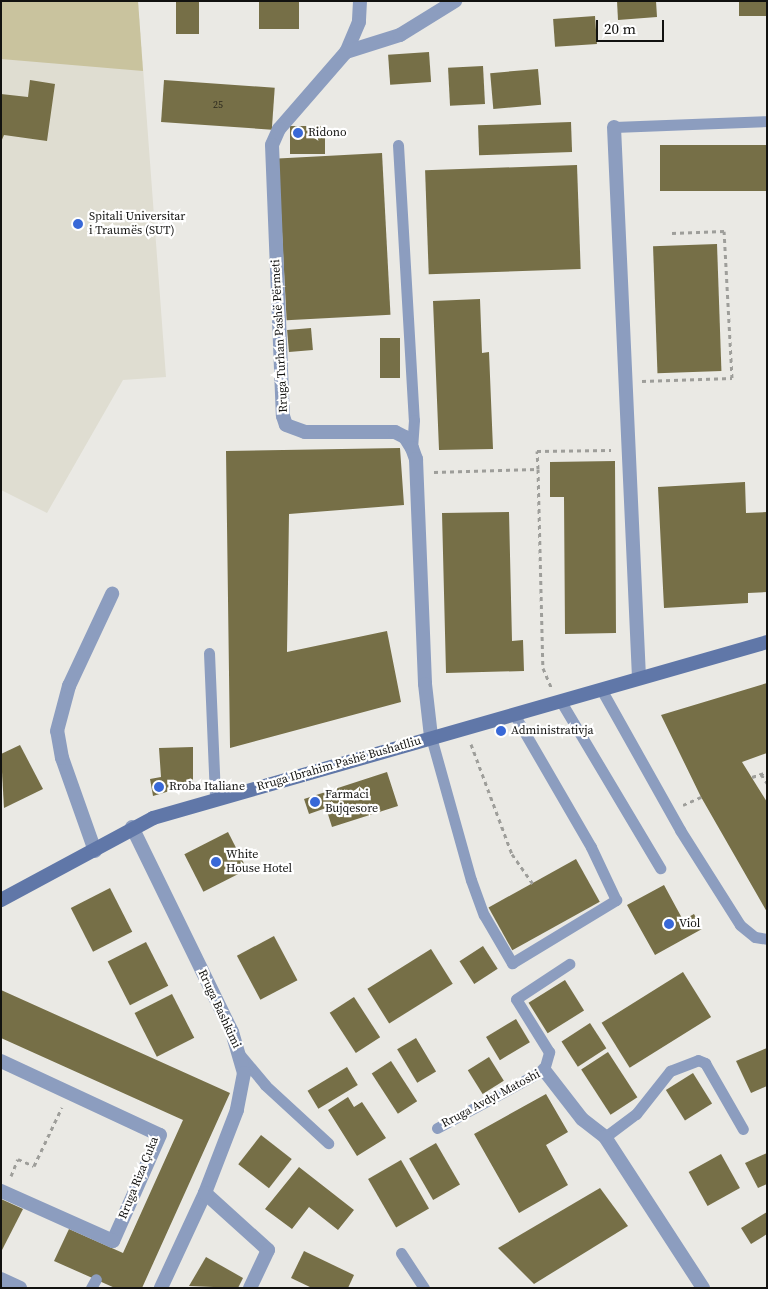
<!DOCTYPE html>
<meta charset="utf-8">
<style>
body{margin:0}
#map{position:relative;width:768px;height:1289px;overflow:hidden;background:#eae9e4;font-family:"Source Serif 4",serif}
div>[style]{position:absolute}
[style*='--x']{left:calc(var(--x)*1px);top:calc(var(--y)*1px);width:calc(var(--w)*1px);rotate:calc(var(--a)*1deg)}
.built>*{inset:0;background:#dfddd1}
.green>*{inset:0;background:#c9c39e}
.building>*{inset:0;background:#766f47;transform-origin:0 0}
.path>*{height:3px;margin-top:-1.5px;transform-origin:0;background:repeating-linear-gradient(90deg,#9e9e9a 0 4px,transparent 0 8px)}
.service>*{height:11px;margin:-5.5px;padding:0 5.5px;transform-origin:5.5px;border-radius:5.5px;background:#8c9dbf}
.minor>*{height:14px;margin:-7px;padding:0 7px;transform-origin:7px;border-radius:7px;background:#8c9dbf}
.secondary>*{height:14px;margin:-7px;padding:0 7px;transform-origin:7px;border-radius:7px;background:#6077a8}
.dots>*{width:14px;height:14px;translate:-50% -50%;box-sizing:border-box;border:2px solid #fff;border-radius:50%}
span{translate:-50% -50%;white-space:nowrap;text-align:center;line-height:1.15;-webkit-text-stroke:4.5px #fff;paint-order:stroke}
.number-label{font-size:10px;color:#2b291e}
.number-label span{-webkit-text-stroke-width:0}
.poi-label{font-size:12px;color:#121210}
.left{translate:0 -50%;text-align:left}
.street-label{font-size:12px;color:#121210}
.frame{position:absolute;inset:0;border:2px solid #121210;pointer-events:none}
.scale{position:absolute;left:596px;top:20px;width:68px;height:22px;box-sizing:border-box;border:2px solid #121210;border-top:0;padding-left:6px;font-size:15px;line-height:18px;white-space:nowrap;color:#121210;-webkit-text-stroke:4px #fff;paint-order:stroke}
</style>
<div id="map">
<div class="built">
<i style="clip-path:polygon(1px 1px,138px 1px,166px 377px,123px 380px,47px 513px,1px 490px)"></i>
</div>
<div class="green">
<i style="clip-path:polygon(1px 1px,138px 1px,143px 71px,1px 59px)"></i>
</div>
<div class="building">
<i style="left:176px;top:1px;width:23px;height:33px"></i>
<i style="left:259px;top:1px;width:40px;height:28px"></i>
<i style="clip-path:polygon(617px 1px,656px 1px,657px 17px,618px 20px)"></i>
<i style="left:739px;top:1px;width:28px;height:15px"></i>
<i style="left:595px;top:16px;width:28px;height:42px;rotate:86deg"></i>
<i style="left:429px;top:52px;width:30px;height:41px;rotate:86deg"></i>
<i style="left:483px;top:66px;width:38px;height:35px;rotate:87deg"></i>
<i style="left:538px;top:69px;width:36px;height:48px;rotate:85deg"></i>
<i style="clip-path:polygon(30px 80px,55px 84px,47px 141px,4px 135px,1px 142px,1px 94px,28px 97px)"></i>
<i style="left:164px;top:80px;width:111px;height:42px;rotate:4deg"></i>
<i style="left:571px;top:122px;width:30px;height:93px;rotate:88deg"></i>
<i style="left:325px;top:126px;width:28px;height:35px;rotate:90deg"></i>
<i style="left:767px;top:145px;width:46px;height:107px;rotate:90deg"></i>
<i style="left:382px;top:153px;width:162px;height:104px;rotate:87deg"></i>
<i style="left:577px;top:165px;width:104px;height:152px;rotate:88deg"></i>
<i style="left:717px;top:244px;width:127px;height:64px;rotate:88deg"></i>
<i style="clip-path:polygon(480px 299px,482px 353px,489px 352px,493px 449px,439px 450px,433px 301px)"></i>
<i style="left:311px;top:328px;width:22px;height:24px;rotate:85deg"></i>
<i style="left:380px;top:338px;width:20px;height:40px"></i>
<i style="clip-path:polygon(400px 448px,404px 505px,289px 514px,287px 652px,387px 631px,401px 702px,230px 748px,226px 451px)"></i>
<i style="clip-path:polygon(615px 461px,616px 633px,565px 634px,564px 497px,550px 497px,550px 462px)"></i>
<i style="clip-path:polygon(745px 482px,746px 513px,767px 512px,767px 592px,748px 593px,748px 603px,664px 608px,658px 487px)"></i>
<i style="clip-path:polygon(509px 512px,512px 641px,523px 640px,524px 671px,446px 673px,442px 513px)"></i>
<i style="clip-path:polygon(767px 683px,767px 753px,742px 762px,767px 802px,767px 912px,701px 797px,661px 715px)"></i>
<i style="clip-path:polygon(20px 745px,43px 789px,4px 808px,1px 754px)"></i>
<i style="clip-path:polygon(193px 747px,193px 784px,153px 796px,150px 779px,161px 777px,159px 748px)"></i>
<i style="clip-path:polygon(387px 772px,398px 806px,332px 827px,326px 808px,309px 814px,304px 799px)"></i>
<i style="left:228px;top:832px;width:42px;height:49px;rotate:63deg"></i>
<i style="left:576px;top:859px;width:49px;height:100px;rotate:61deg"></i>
<i style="clip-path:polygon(664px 885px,683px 920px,694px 914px,702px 929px,655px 955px,627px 905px)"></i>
<i style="left:110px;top:888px;width:49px;height:44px;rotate:63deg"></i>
<i style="left:274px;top:936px;width:50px;height:42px;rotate:62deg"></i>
<i style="left:146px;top:942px;width:49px;height:43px;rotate:63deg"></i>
<i style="left:483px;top:946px;width:27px;height:28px;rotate:57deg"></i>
<i style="left:431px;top:949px;width:41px;height:75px;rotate:58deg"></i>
<i style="left:683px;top:972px;width:53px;height:96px;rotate:58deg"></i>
<i style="left:565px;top:980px;width:36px;height:43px;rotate:58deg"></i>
<i style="clip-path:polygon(1px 990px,230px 1093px,142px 1288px,115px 1288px,54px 1261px,69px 1229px,123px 1253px,183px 1120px,1px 1038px)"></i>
<i style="left:172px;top:994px;width:49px;height:42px;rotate:63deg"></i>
<i style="left:354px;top:997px;width:48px;height:29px;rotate:57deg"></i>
<i style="left:516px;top:1019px;width:27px;height:35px;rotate:59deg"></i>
<i style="left:590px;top:1023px;width:30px;height:34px;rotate:57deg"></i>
<i style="left:416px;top:1038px;width:39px;height:22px;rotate:59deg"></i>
<i style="clip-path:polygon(767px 1048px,767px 1086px,751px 1093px,736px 1061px)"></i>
<i style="left:608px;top:1052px;width:54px;height:32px;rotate:57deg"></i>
<i style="left:489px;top:1057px;width:28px;height:25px;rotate:58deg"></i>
<i style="left:391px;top:1061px;width:48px;height:23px;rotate:57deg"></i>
<i style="left:347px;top:1067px;width:21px;height:46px;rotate:59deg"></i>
<i style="left:693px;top:1073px;width:36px;height:32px;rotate:58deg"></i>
<i style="clip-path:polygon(546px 1094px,568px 1132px,546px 1145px,568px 1185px,519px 1213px,474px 1134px)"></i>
<i style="clip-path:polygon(348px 1097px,354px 1107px,362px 1102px,386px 1138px,357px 1156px,328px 1110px)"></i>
<i style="left:261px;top:1135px;width:39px;height:37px;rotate:38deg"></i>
<i style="left:436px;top:1143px;width:48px;height:31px;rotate:60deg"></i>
<i style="clip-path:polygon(767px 1153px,767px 1184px,758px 1188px,745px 1163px)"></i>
<i style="left:721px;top:1154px;width:39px;height:37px;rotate:61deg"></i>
<i style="left:401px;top:1160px;width:56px;height:38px;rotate:60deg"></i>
<i style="clip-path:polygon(299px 1167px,354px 1210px,338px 1230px,309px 1207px,292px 1229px,265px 1209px)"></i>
<i style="clip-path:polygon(600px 1188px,628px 1226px,534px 1284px,498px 1248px)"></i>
<i style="clip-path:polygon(1px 1199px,23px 1209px,1px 1252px)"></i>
<i style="clip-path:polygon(767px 1212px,767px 1234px,751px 1244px,741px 1228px)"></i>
<i style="clip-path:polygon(304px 1251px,354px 1275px,348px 1288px,312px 1288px,291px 1278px)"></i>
<i style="clip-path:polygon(206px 1257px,243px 1278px,238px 1288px,189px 1286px)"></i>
</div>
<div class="path">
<i style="--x:642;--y:381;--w:90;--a:-1.9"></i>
<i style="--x:732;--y:378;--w:147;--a:-93.1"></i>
<i style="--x:724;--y:231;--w:52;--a:177.8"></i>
<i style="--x:538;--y:469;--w:18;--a:-93"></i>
<i style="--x:537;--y:451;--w:74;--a:-0.8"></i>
<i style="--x:434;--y:472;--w:104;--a:-1.7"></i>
<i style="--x:538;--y:469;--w:199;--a:88.6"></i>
<i style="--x:543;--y:668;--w:21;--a:67"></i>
<i style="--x:471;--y:744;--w:117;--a:69.6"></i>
<i style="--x:512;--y:854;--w:39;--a:55"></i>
<i style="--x:761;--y:774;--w:11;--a:56"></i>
<i style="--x:752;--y:777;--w:16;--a:-18"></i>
<i style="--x:683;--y:805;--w:20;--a:-24"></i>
<i style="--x:11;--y:1176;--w:18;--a:-68"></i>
<i style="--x:18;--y:1159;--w:17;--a:24"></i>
<i style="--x:34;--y:1166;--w:65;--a:-64.6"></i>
</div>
<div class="service">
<i style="--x:614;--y:127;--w:153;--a:-2.2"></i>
<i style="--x:398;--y:145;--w:275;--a:86.7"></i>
<i style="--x:414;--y:420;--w:28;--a:94"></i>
<i style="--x:209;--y:653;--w:146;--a:87.6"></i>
<i style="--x:601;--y:689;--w:162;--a:60.7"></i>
<i style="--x:680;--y:830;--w:112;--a:57.7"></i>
<i style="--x:740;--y:925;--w:19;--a:39"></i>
<i style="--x:755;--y:937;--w:12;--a:9"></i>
<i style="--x:560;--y:700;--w:196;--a:59.2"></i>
<i style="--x:431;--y:737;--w:148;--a:74.4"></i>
<i style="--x:471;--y:880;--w:37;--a:70"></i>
<i style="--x:484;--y:915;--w:56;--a:59.7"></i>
<i style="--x:512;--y:963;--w:122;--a:-31.2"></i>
<i style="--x:616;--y:900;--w:59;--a:-115.3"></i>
<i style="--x:591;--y:847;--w:154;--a:-120.1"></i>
<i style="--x:241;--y:1056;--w:38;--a:50"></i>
<i style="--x:265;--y:1085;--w:86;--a:42.6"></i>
<i style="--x:437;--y:1128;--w:122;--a:-28.5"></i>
<i style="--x:544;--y:1070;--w:19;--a:-74"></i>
<i style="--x:549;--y:1052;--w:62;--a:-121.9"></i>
<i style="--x:516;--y:999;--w:64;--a:-33.4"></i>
<i style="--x:605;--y:1137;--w:39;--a:-37"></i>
<i style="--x:636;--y:1114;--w:55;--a:-51.7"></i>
<i style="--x:670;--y:1071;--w:30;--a:-21"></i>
<i style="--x:698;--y:1060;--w:8;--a:23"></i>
<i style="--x:705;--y:1063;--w:76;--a:60.1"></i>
<i style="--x:401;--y:1253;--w:42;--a:56.7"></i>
<i style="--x:91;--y:1288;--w:10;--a:-61"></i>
</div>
<div class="minor">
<i style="--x:360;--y:1;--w:21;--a:93"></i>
<i style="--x:359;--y:22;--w:33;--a:113"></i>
<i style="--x:346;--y:52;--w:102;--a:131"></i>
<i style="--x:279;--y:129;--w:17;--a:114"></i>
<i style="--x:272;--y:145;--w:271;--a:87.7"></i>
<i style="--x:283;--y:416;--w:9;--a:72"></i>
<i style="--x:286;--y:425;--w:20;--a:20"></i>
<i style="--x:305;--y:432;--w:90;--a:0"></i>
<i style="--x:395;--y:432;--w:11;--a:27"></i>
<i style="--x:405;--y:437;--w:13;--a:58"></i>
<i style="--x:412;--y:448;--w:12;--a:70"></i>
<i style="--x:416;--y:459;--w:225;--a:87.7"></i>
<i style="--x:425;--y:684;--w:53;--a:83.5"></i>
<i style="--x:346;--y:52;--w:57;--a:-17.5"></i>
<i style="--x:400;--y:35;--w:65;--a:-31.7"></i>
<i style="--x:614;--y:127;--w:551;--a:87.4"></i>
<i style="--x:132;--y:827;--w:228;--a:64"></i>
<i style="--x:232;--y:1032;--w:43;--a:73.7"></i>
<i style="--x:244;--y:1073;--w:38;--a:101"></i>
<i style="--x:237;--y:1110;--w:89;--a:111.1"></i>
<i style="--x:205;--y:1193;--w:105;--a:114.9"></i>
<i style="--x:95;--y:851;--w:99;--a:-109.5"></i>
<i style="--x:62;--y:758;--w:27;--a:-100"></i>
<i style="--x:57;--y:731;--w:47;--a:-75.1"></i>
<i style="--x:69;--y:686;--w:102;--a:-64.9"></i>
<i style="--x:1;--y:1061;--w:175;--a:25"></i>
<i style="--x:160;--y:1135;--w:116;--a:113.9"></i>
<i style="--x:113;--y:1241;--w:123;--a:-155.9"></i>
<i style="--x:544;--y:1070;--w:62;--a:52.2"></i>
<i style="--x:582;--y:1119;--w:29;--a:38"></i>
<i style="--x:605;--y:1137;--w:180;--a:57"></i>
<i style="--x:205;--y:1193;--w:85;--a:42.1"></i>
<i style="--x:268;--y:1250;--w:42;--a:115.3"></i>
<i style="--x:1;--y:1279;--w:21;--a:25"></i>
</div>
<div class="secondary">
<i style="--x:1;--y:900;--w:173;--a:-28.3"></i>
<i style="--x:153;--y:818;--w:639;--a:-15.99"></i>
</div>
<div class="dots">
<i style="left:298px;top:133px;background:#3868d7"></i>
<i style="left:78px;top:224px;background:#3868d7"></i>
<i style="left:501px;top:731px;background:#3868d7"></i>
<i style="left:159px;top:787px;background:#3868d7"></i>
<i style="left:315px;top:802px;background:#3868d7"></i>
<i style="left:216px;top:862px;background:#3868d7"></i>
<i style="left:669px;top:924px;background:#3868d7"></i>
</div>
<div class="number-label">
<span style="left:218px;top:105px">25</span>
</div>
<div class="poi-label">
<span class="left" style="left:308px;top:133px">Ridono</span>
<span class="left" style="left:89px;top:224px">Spitali Universitar<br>i Traumës (SUT)</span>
<span class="left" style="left:511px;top:731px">Administrativja</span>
<span class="left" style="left:169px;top:787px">Rroba Italiane</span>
<span class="left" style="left:325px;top:802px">Farmaci<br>Bujqesore</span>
<span class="left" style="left:226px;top:862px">White<br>House Hotel</span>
<span class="left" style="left:679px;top:924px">Viol</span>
</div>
<div class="street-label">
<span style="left:280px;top:336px;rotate:-93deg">Rruga Turhan Pashë Përmeti</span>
<span style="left:339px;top:764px;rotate:-16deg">Rruga Ibrahim Pashë Bushatlliu</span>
<span style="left:219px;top:1009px;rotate:65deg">Rruga Bashkimi</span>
<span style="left:491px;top:1099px;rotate:-28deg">Rruga Avdyl Matoshi</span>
<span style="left:139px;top:1178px;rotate:-68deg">Rruga Riza Çuka</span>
</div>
<div class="frame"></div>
<div class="scale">20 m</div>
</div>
